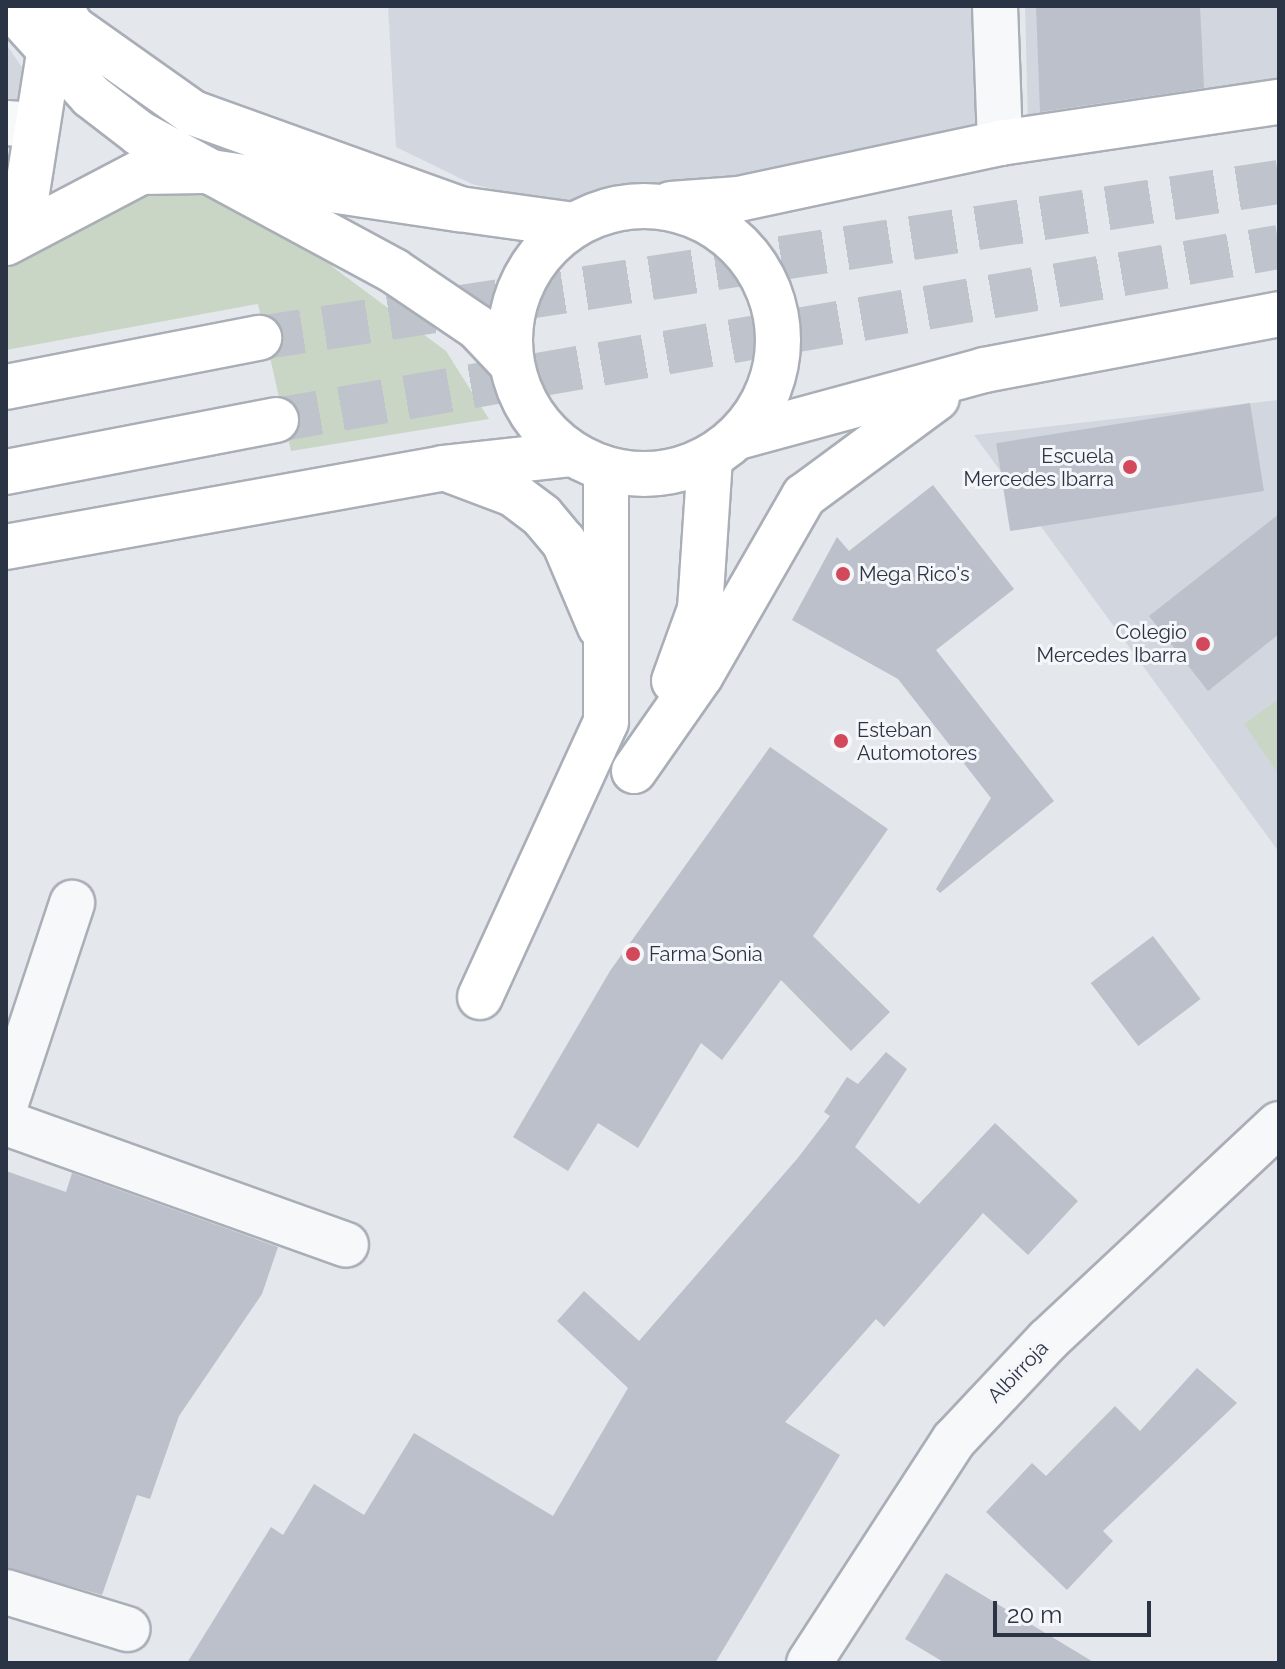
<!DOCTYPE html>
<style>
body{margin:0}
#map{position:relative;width:1285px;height:1669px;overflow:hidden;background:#e4e7ec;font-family:Raleway,sans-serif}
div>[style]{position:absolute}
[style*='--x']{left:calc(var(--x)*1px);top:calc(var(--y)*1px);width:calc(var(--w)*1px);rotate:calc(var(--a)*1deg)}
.built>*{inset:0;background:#d2d6de}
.green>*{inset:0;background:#c9d6c5}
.building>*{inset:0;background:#bbc0ca;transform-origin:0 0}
.trunk-tunnel>*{height:44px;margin-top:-22px;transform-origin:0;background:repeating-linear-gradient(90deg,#bfc3cb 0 44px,transparent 0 66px)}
.roads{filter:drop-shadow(2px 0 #a9aeb7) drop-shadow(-2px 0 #a9aeb7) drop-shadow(0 2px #a9aeb7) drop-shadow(0 -2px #a9aeb7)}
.minor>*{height:44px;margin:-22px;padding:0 22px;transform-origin:22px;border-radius:22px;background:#f7f8fa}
.tertiary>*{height:44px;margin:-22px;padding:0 22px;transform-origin:22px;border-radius:22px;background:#f7f8fa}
.secondary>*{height:44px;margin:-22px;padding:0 22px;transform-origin:22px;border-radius:22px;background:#fff}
.trunk>*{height:44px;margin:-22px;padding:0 22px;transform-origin:22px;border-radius:22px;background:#fff}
.trunk>.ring{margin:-22px;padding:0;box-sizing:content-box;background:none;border:44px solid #fff;border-radius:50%}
.dots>*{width:22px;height:22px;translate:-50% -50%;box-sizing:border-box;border:4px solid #f4f6f9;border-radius:50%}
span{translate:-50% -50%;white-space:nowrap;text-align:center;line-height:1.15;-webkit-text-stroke:6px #f4f6f9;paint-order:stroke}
.poi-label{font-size:20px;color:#2b3445}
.right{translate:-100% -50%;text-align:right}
.left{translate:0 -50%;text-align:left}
.street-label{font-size:20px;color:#2b3445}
.frame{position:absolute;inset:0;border:8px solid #2b3445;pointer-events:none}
.scale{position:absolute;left:993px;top:1601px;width:158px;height:36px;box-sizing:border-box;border:4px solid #2b3445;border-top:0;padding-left:10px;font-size:24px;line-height:28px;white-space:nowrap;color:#2b3445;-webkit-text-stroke:6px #f4f6f9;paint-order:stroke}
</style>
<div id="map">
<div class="built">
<i style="clip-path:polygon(388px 6px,1012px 6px,1010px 136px,560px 206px,472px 184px,396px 147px)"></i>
<i style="clip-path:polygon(1025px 6px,1279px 6px,1279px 95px,1028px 123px)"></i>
<i style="clip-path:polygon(6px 44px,30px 79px,16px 109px,6px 107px)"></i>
<i style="clip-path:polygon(1279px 400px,1279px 852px,974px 435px)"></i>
</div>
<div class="green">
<i style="clip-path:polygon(161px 179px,271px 204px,334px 268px,446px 351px,489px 419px,291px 451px,258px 304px,6px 350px,6px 250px)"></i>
<i style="clip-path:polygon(1279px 699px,1279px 775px,1244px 724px)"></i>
</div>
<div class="building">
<i style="clip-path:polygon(1036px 6px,1200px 6px,1204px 88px,1040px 112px)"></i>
<i style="left:1250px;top:403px;width:89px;height:257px;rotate:81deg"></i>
<i style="clip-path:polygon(933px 485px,1014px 589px,936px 650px,1054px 801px,940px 893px,936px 889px,991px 798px,898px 679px,792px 620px,837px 537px,849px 551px)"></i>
<i style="clip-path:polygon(1279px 514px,1279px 634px,1208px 691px,1149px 616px)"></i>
<i style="clip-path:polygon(770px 747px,888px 829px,813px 936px,890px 1012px,851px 1051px,781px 980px,722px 1060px,701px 1043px,638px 1148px,598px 1123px,568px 1171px,513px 1137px,610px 971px)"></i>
<i style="left:1153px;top:936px;width:79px;height:78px;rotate:53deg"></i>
<i style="clip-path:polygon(886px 1052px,907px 1069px,855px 1147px,919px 1204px,995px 1123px,1078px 1201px,1028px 1255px,983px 1213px,884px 1327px,876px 1319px,785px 1422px,840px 1455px,715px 1663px,187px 1663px,271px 1527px,283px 1535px,314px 1484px,364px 1515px,414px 1433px,553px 1516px,628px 1388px,557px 1321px,584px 1291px,639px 1341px,797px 1159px,830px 1116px,824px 1112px,847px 1077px,858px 1084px)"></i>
<i style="clip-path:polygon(6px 1171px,66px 1192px,72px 1173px,278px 1247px,262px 1294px,179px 1416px,150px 1499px,137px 1495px,102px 1595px,6px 1568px)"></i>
<i style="clip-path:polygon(1197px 1368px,1237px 1403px,1103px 1531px,1113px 1541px,1067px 1590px,986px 1512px,1032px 1463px,1046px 1476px,1115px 1406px,1140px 1431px)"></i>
<i style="clip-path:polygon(946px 1573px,1095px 1663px,945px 1663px,905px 1639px)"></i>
</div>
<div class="trunk-tunnel">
<i style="--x:259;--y:338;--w:1032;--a:-8.7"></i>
<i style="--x:276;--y:420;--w:1018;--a:-9.79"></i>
</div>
<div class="roads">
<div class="minor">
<i style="--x:995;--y:6;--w:137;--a:87.9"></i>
<i style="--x:6;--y:1103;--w:211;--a:-71.7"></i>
<i style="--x:6;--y:1123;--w:361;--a:19.7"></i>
<i style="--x:6;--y:1592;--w:127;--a:17"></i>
<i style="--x:809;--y:1663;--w:266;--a:-57"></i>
<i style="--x:954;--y:1440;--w:137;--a:-46.8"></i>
<i style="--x:1048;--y:1340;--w:316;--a:-43.1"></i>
</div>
<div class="tertiary">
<i style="--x:6;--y:123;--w:28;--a:4"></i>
</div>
<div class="secondary">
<i style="--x:10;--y:6;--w:121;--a:48"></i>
<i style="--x:91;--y:96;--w:61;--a:37.6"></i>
<i style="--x:139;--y:133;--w:290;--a:28.4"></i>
<i style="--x:394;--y:271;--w:100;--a:34"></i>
<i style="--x:477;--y:327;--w:50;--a:46.6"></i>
<i style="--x:59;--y:6;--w:26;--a:58"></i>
<i style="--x:73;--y:28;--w:147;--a:35.3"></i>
<i style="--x:193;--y:113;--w:283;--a:19.8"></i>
<i style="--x:459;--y:209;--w:116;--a:7.9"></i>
<i style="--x:10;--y:240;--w:38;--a:-67"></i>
<i style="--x:25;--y:205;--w:154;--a:-81"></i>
</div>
<div class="trunk">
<i style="--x:671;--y:204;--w:68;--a:-4.2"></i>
<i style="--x:739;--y:199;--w:267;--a:-12.1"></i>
<i style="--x:1000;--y:143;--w:282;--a:-8.4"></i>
<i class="ring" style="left:510px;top:206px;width:224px;height:224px"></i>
<i style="--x:6;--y:243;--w:153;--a:-27.7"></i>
<i style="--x:141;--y:172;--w:63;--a:-0.9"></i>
<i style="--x:204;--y:171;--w:258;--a:8.5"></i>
<i style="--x:6;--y:387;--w:258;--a:-11"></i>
<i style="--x:738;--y:437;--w:255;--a:-15.2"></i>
<i style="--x:984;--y:370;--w:300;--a:-10.7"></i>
<i style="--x:449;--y:470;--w:68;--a:20.6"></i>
<i style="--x:513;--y:494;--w:36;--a:37"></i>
<i style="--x:542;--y:516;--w:34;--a:50"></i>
<i style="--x:564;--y:542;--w:92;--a:67"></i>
<i style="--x:6;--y:472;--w:275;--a:-10.9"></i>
<i style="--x:6;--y:547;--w:444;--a:-10.2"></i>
<i style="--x:443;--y:468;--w:129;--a:-6.2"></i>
<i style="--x:674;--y:681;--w:77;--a:-70.1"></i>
<i style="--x:700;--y:609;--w:150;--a:-86.2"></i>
<i style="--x:634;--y:771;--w:117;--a:-55.1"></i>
<i style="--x:701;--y:675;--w:207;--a:-60.1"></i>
<i style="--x:804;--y:496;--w:165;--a:-36.4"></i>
<i style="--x:480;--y:997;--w:302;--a:-65.4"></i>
<i style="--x:606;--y:722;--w:252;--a:-90"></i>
</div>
</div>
<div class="dots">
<i style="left:1130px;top:467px;background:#d1495b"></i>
<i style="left:843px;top:574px;background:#d1495b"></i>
<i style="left:1203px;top:644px;background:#d1495b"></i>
<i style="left:841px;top:741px;background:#d1495b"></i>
<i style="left:633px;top:954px;background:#d1495b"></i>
</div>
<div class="poi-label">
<span class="right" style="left:1114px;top:468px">Escuela<br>Mercedes Ibarra</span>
<span class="left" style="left:859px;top:574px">Mega Rico's</span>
<span class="right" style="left:1187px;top:644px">Colegio<br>Mercedes Ibarra</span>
<span class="left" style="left:857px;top:742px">Esteban<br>Automotores</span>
<span class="left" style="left:649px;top:954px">Farma Sonia</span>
</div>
<div class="street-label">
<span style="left:1018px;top:1372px;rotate:-46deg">Albirroja</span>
</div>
<div class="frame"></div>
<div class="scale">20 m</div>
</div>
